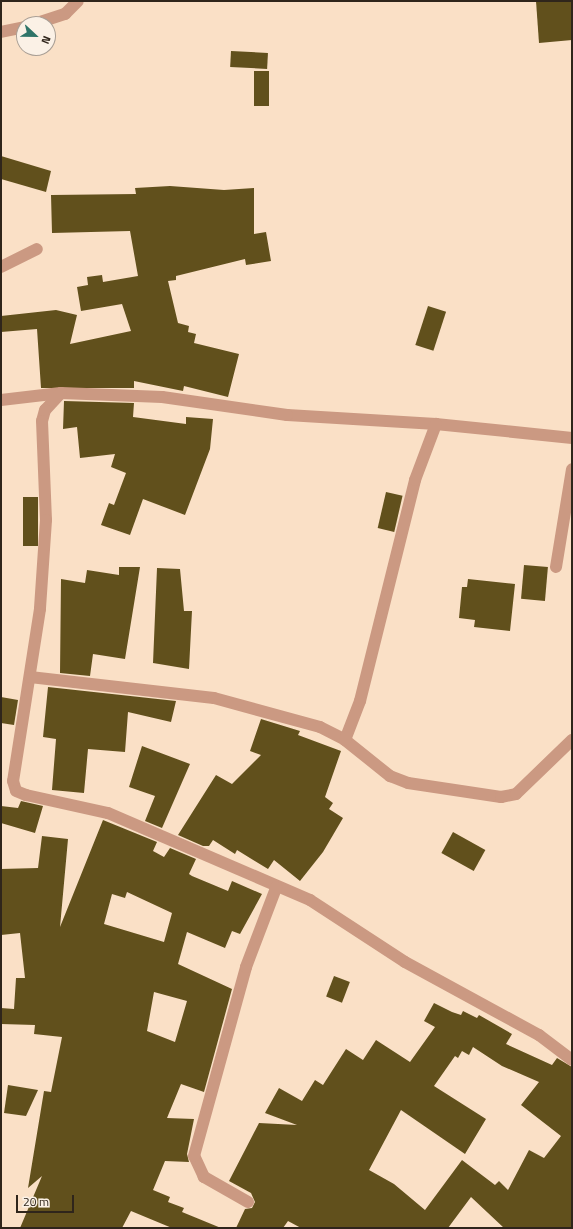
<!DOCTYPE html>
<style>
body{margin:0}
#map{position:relative;width:573px;height:1229px;overflow:hidden;background:#fae0c6;font-family:"Titillium Web",sans-serif}
div>[style]{position:absolute}
[style*='--x']{left:calc(var(--x)*1px);top:calc(var(--y)*1px);width:calc(var(--w)*1px);rotate:calc(var(--a)*1deg)}
.building>*{inset:0;background:#61501c;transform-origin:0 0}
.minor>*{height:12px;margin:-6px;padding:0 6px;transform-origin:6px;border-radius:6px;background:#cb9982}
span{translate:-50% -50%;white-space:nowrap;text-align:center;line-height:1.15;-webkit-text-stroke:4px #fbf1e6;paint-order:stroke}
.frame{position:absolute;inset:0;border:2px solid #2f251b;pointer-events:none}
.north{position:absolute;left:16px;top:16px;width:40px;height:40px;box-sizing:border-box;background:#fbf1e6;border:1px solid #a99f95;border-radius:50%;rotate:112deg;font-size:11px;font-weight:700;line-height:16px;text-align:center;color:#2f251b}
.north::after{content:'';display:block;margin:auto;width:14px;height:18px;background:#2f7468;clip-path:polygon(50% 0,100% 100%,50% 72%,0 100%)}
.scale{position:absolute;left:16px;top:1195px;width:58px;height:18px;box-sizing:border-box;border:2px solid #2f251b;border-top:0;padding-left:5px;font-size:12px;line-height:14px;white-space:nowrap;color:#2f251b;-webkit-text-stroke:3px #fbf1e6;paint-order:stroke}
</style>
<div id="map">
<div class="building">
<i style="clip-path:polygon(536px 1px,572px 1px,572px 40px,539px 43px)"></i>
<i style="left:231px;top:51px;width:37px;height:16px;rotate:3deg"></i>
<i style="left:254px;top:71px;width:15px;height:35px"></i>
<i style="clip-path:polygon(1px 156px,51px 171px,46px 192px,1px 179px)"></i>
<i style="clip-path:polygon(170px 186px,224px 190px,254px 188px,254px 234px,266px 232px,271px 261px,246px 265px,245px 259px,176px 276px,176px 280px,168px 281px,178px 323px,189px 326px,188px 332px,196px 334px,194px 343px,239px 354px,228px 397px,184px 386px,183px 391px,134px 381px,134px 388px,41px 388px,37px 329px,1px 332px,1px 316px,56px 310px,77px 315px,70px 344px,131px 331px,122px 304px,81px 311px,77px 287px,88px 285px,87px 277px,102px 275px,103px 282px,138px 276px,130px 231px,52px 233px,51px 195px,136px 194px,135px 188px)"></i>
<i style="left:428px;top:306px;width:19px;height:41px;rotate:18deg"></i>
<i style="clip-path:polygon(64px 401px,134px 403px,133px 417px,186px 424px,186px 417px,213px 419px,210px 449px,185px 515px,143px 499px,130px 535px,101px 525px,109px 503px,114px 505px,126px 473px,111px 467px,115px 454px,80px 458px,77px 427px,63px 429px)"></i>
<i style="left:386px;top:492px;width:17px;height:37px;rotate:13deg"></i>
<i style="left:23px;top:497px;width:15px;height:49px"></i>
<i style="left:524px;top:565px;width:24px;height:34px;rotate:5deg"></i>
<i style="clip-path:polygon(119px 567px,140px 567px,125px 659px,93px 654px,90px 676px,60px 673px,61px 579px,85px 583px,87px 570px,119px 575px)"></i>
<i style="clip-path:polygon(157px 568px,180px 569px,184px 611px,192px 611px,189px 669px,153px 663px)"></i>
<i style="clip-path:polygon(468px 579px,515px 584px,510px 631px,474px 627px,475px 620px,459px 618px,462px 587px,467px 587px)"></i>
<i style="clip-path:polygon(48px 687px,176px 701px,171px 722px,128px 712px,125px 752px,88px 749px,84px 793px,52px 790px,56px 739px,43px 737px)"></i>
<i style="clip-path:polygon(1px 697px,18px 700px,14px 725px,1px 723px)"></i>
<i style="clip-path:polygon(261px 719px,300px 731px,298px 735px,341px 751px,325px 797px,333px 803px,329px 809px,343px 818px,323px 852px,300px 881px,274px 860px,268px 869px,237px 850px,235px 854px,213px 840px,209px 846px,203px 846px,178px 835px,216px 775px,232px 784px,261px 755px,250px 751px)"></i>
<i style="clip-path:polygon(142px 746px,190px 764px,162px 828px,145px 821px,155px 796px,129px 787px)"></i>
<i style="clip-path:polygon(21px 801px,43px 806px,35px 833px,1px 823px,1px 806px,18px 808px)"></i>
<i style="clip-path:polygon(evenodd,103px 820px,157px 842px,153px 851px,164px 857px,170px 848px,196px 859px,189px 874px,192px 876px,228px 891px,232px 881px,262px 894px,240px 934px,232px 931px,225px 948px,187px 932px,178px 964px,232px 989px,204px 1092px,181px 1084px,167px 1118px,194px 1119px,187px 1154px,189px 1162px,165px 1161px,153px 1190px,170px 1197px,168px 1202px,184px 1208px,182px 1212px,221px 1228px,172px 1228px,131px 1211px,122px 1228px,20px 1228px,42px 1176px,28px 1188px,44px 1091px,51px 1092px,62px 1037px,34px 1034px,35px 1025px,1px 1024px,1px 1008px,14px 1009px,16px 978px,25px 978px,20px 933px,1px 935px,1px 869px,38px 868px,42px 836px,68px 839px,60px 927px,103px 820px,127px 892px,172px 913px,164px 942px,104px 924px,112px 894px,125px 898px,127px 892px,103px 820px,154px 992px,187px 1001px,175px 1042px,147px 1031px,154px 992px)"></i>
<i style="left:453px;top:832px;width:37px;height:24px;rotate:29deg"></i>
<i style="left:334px;top:976px;width:17px;height:22px;rotate:21deg"></i>
<i style="clip-path:polygon(evenodd,434px 1003px,452px 1012px,461px 1015px,463px 1011px,477px 1018px,479px 1015px,512px 1034px,506px 1044px,552px 1065px,557px 1058px,572px 1067px,572px 1228px,504px 1228px,471px 1197px,448px 1228px,301px 1228px,288px 1221px,283px 1228px,236px 1228px,245px 1209px,252px 1208px,255px 1202px,251px 1193px,229px 1181px,259px 1123px,297px 1125px,265px 1113px,279px 1088px,302px 1101px,315px 1080px,323px 1085px,346px 1049px,363px 1060px,376px 1040px,410px 1062px,435px 1027px,424px 1021px,434px 1003px,473px 1047px,502px 1066px,539px 1082px,521px 1105px,561px 1136px,544px 1158px,529px 1150px,508px 1190px,499px 1181px,495px 1185px,462px 1160px,425px 1210px,394px 1184px,369px 1170px,401px 1110px,465px 1154px,486px 1119px,434px 1086px,455px 1056px,458px 1058px,462px 1051px,469px 1055px,473px 1047px)"></i>
<i style="clip-path:polygon(8px 1085px,38px 1090px,26px 1116px,4px 1113px)"></i>
</div>
<div class="minor">
<i style="--x:34;--y:24;--w:33;--a:-18"></i>
<i style="--x:65;--y:14;--w:18;--a:-45"></i>
<i style="--x:1;--y:32;--w:24;--a:-12"></i>
<i style="--x:1;--y:267;--w:40;--a:-26.6"></i>
<i style="--x:1;--y:400;--w:60;--a:-6.7"></i>
<i style="--x:572;--y:438;--w:137;--a:-174.1"></i>
<i style="--x:436;--y:424;--w:149;--a:-176.5"></i>
<i style="--x:287;--y:415;--w:126;--a:-171.8"></i>
<i style="--x:162;--y:397;--w:101;--a:-177.7"></i>
<i style="--x:61;--y:393;--w:23;--a:133"></i>
<i style="--x:45;--y:410;--w:11;--a:105"></i>
<i style="--x:42;--y:421;--w:99;--a:87.7"></i>
<i style="--x:46;--y:520;--w:89;--a:93.9"></i>
<i style="--x:40;--y:609;--w:174;--a:98.9"></i>
<i style="--x:13;--y:781;--w:10;--a:73"></i>
<i style="--x:16;--y:791;--w:11;--a:22"></i>
<i style="--x:26;--y:795;--w:84;--a:12.4"></i>
<i style="--x:108;--y:813;--w:220;--a:23.3"></i>
<i style="--x:310;--y:900;--w:113;--a:33.1"></i>
<i style="--x:405;--y:962;--w:153;--a:28.6"></i>
<i style="--x:539;--y:1035;--w:41;--a:37.1"></i>
<i style="--x:556;--y:567;--w:99;--a:-80.7"></i>
<i style="--x:30;--y:677;--w:185;--a:6.5"></i>
<i style="--x:214;--y:698;--w:110;--a:15.3"></i>
<i style="--x:320;--y:727;--w:28;--a:27"></i>
<i style="--x:345;--y:740;--w:58;--a:38.7"></i>
<i style="--x:390;--y:776;--w:19;--a:21"></i>
<i style="--x:408;--y:783;--w:94;--a:8.6"></i>
<i style="--x:501;--y:797;--w:15;--a:-11"></i>
<i style="--x:516;--y:794;--w:78;--a:-44"></i>
<i style="--x:345;--y:740;--w:42;--a:-69"></i>
<i style="--x:360;--y:701;--w:228;--a:-76"></i>
<i style="--x:415;--y:480;--w:60;--a:-69.4"></i>
<i style="--x:248;--y:1202;--w:51;--a:-150.4"></i>
<i style="--x:204;--y:1177;--w:23;--a:-115"></i>
<i style="--x:194;--y:1156;--w:196;--a:-74.6"></i>
<i style="--x:246;--y:967;--w:85;--a:-69.2"></i>
</div>
<div class="frame"></div>
<div class="north">N</div>
<div class="scale">20 m</div>
</div>
